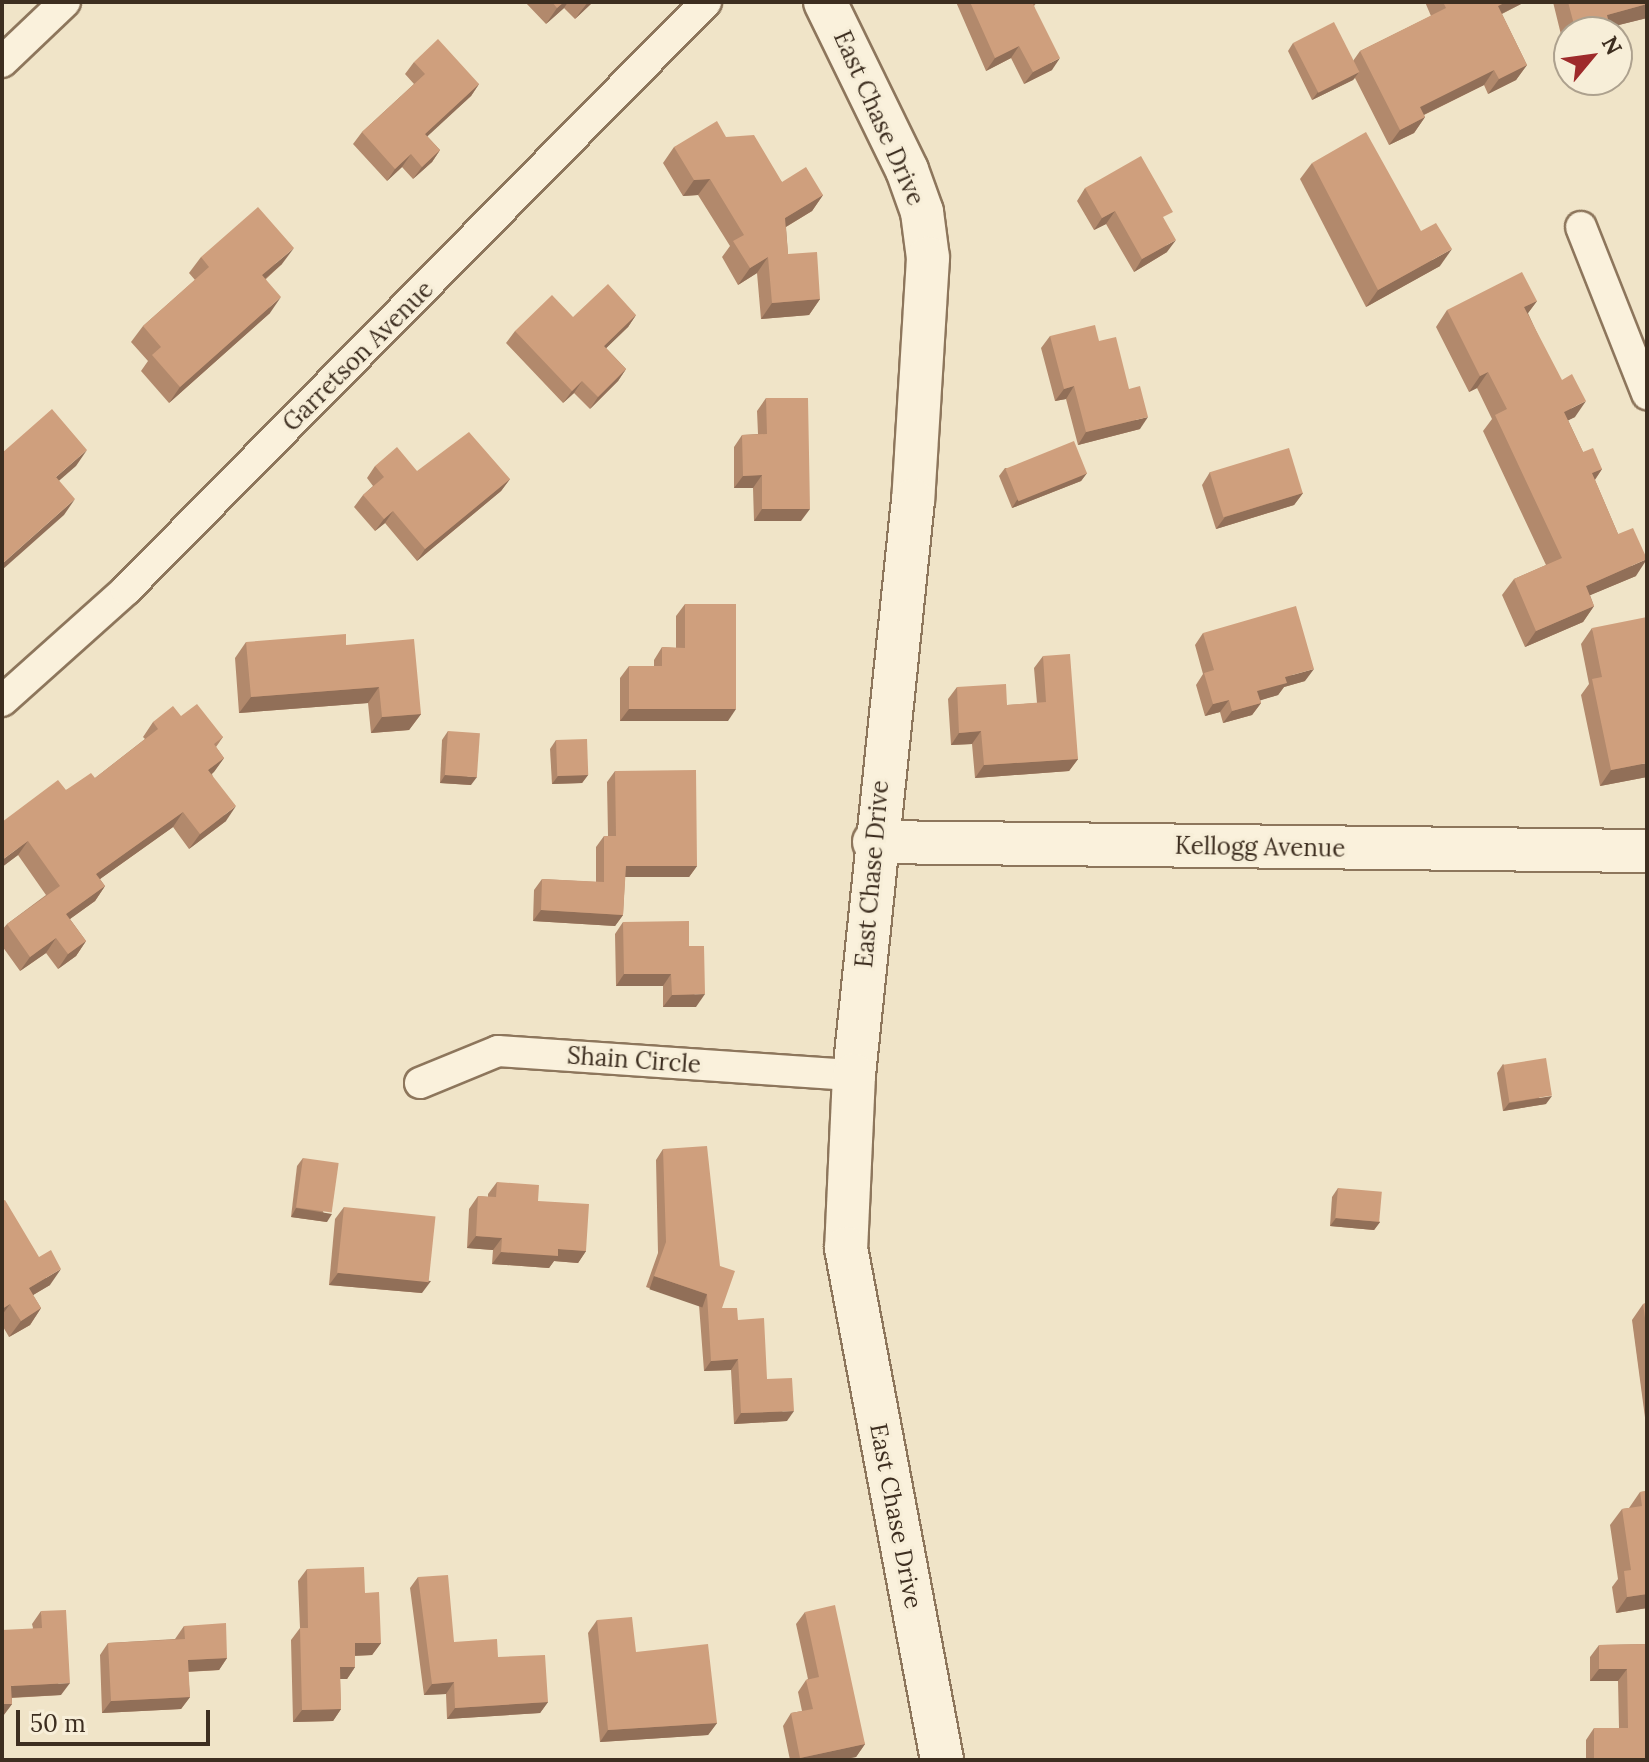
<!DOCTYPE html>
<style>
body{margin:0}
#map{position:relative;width:1649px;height:1762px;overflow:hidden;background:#f0e4c8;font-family:Lora,serif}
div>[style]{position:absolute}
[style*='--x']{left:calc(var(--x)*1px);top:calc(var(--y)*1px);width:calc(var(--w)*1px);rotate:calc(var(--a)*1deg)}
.roads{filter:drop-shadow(2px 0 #8d765c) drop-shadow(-2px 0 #8d765c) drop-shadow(0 2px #8d765c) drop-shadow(0 -2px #8d765c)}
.street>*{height:30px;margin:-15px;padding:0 15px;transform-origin:15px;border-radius:15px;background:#faf1dc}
.secondary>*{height:42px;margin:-21px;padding:0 21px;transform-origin:21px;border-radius:21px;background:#faf1dc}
.wall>*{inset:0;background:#b2896c}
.shaded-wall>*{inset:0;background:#916f58;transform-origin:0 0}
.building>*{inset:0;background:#cf9f7d;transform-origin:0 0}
span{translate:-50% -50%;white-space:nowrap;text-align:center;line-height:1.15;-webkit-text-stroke:6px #f7eed8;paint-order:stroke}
.street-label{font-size:24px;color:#3d2e20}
.frame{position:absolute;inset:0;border:4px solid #3d2e20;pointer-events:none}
.north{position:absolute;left:1553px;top:16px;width:80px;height:80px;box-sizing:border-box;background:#f7eed8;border:2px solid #ada18e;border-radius:50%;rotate:61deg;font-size:22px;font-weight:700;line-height:32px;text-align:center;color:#3d2e20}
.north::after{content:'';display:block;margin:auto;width:28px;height:36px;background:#9e2a2b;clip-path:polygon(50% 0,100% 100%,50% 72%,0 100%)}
.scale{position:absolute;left:16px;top:1710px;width:194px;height:36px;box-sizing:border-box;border:4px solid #3d2e20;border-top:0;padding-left:10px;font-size:24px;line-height:28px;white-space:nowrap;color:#3d2e20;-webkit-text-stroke:6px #f7eed8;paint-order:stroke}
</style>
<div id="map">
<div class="roads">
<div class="street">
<i style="--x:2;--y:62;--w:87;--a:-43.6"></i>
<i style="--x:1581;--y:227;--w:180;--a:68.4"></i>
<i style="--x:2;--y:701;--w:166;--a:-41.8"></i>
<i style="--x:126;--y:590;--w:826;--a:-45.39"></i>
<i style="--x:420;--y:1083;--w:84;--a:-22.3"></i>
<i style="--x:498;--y:1051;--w:357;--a:3.9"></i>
</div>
<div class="secondary">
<i style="--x:825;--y:2;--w:187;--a:64"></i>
<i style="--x:907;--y:170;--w:45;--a:70.3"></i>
<i style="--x:922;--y:212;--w:46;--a:82.6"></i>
<i style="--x:928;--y:258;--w:242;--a:93.5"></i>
<i style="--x:913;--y:500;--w:578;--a:95.86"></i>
<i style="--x:854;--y:1075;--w:173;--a:92.6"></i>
<i style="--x:846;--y:1248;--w:521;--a:79.38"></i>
<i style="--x:874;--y:842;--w:773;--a:0.67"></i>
</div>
</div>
<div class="wall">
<i style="clip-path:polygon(525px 2px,593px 2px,575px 19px,564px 8px,546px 24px)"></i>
<i style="clip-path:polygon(956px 2px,1037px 2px,1034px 6px,1052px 70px,1024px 84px,1011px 58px,986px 71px)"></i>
<i style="clip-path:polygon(1425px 2px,1522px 2px,1521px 4px,1502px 14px,1527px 65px,1516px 80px,1488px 94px,1484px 85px,1424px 115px,1425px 117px,1414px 133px,1389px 145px,1355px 78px,1353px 80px,1312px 100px,1288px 51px,1293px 43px,1353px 61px,1360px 51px,1431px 16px)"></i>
<i style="clip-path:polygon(1553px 2px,1647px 2px,1647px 18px,1610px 27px,1610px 32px,1569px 32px,1569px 54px,1566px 55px)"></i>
<i style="clip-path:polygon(414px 62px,479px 84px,471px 96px,427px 136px,440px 150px,432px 162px,413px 179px,402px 167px,387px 181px,353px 144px,362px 132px,414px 84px,405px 74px)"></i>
<i style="clip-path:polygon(726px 137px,782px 182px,823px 195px,812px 211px,786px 227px,788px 254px,820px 299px,809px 315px,761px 319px,757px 273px,738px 285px,722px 257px,730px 246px,698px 195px,683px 196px,663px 163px,674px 147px)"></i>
<i style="clip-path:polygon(1312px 163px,1440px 266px,1366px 307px,1300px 179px)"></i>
<i style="clip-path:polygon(1085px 188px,1165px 222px,1167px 252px,1134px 272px,1106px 224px,1094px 230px,1077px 201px)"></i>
<i style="clip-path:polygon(201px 257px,282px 264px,266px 279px,270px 313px,169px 403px,141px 371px,148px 361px,131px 342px,143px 326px,195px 280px,189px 273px)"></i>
<i style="clip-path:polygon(1537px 301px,1528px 313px,1575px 417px,1568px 420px,1583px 452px,1602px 469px,1595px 480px,1636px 576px,1590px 595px,1594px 606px,1583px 622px,1525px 647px,1502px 595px,1514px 579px,1546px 565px,1483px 431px,1492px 419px,1477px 388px,1469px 392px,1436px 327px,1447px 310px)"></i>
<i style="clip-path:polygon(636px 315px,628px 327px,606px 348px,626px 369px,618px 381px,590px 409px,574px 393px,563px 403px,506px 343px,515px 331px)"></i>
<i style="clip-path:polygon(1050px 336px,1099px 341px,1140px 429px,1078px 445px,1066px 399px,1055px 401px,1041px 348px)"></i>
<i style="clip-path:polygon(766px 398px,801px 521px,754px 521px,753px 488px,734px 488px,734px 447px,742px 435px,758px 434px,757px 411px)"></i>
<i style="clip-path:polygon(375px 466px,417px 471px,510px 479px,501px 491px,417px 561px,385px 523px,375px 531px,354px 507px,363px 495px,373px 486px,367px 478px)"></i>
<i style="clip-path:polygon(1005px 468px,1087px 473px,1081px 481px,1012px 508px,999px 476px)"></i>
<i style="clip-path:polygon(1210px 472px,1303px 493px,1294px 505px,1216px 529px,1202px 485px)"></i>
<i style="clip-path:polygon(685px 604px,728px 721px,620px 721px,620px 678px,629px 666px,654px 666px,654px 660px,662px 647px,676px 648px,676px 616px)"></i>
<i style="clip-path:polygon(1592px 628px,1647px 777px,1600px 786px,1581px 695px,1589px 684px,1581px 644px)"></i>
<i style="clip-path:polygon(1203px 633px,1305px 681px,1284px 687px,1278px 695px,1260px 700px,1261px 703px,1252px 715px,1223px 723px,1220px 712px,1205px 716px,1196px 685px,1203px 674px,1195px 645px)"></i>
<i style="clip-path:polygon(246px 642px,346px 645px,421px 714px,409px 730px,371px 733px,368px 703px,239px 713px,235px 658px)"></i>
<i style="clip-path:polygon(1043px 656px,1078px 759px,1069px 771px,975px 778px,972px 744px,951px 745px,948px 699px,957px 687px,1007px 705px,1037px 703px,1034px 668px)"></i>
<i style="clip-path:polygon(181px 716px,223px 737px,216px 747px,224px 758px,212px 774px,226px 821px,189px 849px,173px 827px,100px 879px,105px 886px,95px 901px,70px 919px,86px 941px,76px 956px,58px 969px,46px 953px,20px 971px,2px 946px,2px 930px,7px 924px,46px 895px,18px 855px,2px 867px,66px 790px,95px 778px,145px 739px,143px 737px,153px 722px)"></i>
<i style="clip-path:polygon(448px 731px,471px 785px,440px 783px,442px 740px)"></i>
<i style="clip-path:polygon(556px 740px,588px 775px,582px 783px,552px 784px,550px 749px)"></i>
<i style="clip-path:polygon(615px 771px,697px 866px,689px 877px,625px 877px,623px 915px,615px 926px,533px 921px,534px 890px,542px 879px,596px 882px,596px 847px,604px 836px,608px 836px,607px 782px)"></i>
<i style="clip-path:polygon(623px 922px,689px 946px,696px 1007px,663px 1007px,663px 986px,616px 986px,615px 934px)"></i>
<i style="clip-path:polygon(1503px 1064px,1546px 1104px,1503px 1111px,1497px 1073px)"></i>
<i style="clip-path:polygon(663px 1149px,722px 1308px,738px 1320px,767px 1379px,787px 1421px,734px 1424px,731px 1370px,704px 1371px,699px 1305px,646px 1287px,658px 1253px,656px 1160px)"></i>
<i style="clip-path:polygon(303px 1158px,327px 1222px,291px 1217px,297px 1166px)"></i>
<i style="clip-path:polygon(497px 1182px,538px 1201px,586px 1251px,578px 1263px,554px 1261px,549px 1268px,492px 1264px,493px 1250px,467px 1248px,469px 1209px,478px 1196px,488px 1197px,488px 1194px)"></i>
<i style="clip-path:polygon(1338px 1188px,1380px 1222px,1374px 1230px,1330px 1226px,1332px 1197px)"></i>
<i style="clip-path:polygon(2px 1201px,50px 1285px,33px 1295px,41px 1308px,30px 1325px,9px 1337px,2px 1325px)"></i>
<i style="clip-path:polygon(344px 1207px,422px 1293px,329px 1285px,335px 1219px)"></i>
<i style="clip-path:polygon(1647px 1303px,1647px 1425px,1646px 1425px,1632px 1320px,1643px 1304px)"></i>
<i style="clip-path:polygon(1647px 1491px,1647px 1608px,1616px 1613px,1612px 1587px,1618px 1579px,1610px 1525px,1622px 1509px,1629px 1508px,1640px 1492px)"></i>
<i style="clip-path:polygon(307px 1569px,365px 1593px,381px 1643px,372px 1655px,355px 1656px,355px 1667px,347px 1679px,340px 1679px,341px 1709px,333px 1721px,293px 1722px,291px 1640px,300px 1628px,298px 1581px)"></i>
<i style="clip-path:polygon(418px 1577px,454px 1642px,498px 1657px,548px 1702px,540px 1713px,447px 1719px,446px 1694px,424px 1695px,410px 1588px)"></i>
<i style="clip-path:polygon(41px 1611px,61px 1695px,12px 1698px,12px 1704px,3px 1716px,33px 1628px,32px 1624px)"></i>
<i style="clip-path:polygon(805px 1612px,865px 1744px,856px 1757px,840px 1760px,790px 1760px,783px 1726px,791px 1713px,802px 1711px,798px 1692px,806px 1680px,808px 1679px,796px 1624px)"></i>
<i style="clip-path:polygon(597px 1620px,717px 1723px,708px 1735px,600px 1742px,588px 1633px)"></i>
<i style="clip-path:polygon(184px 1626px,227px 1658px,219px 1670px,188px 1672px,190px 1697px,181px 1709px,102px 1713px,100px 1655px,108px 1643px,175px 1639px)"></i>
<i style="clip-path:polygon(1647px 1644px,1647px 1760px,1586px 1760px,1586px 1740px,1594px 1728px,1619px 1728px,1618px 1681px,1590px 1681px,1590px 1657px,1599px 1645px)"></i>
</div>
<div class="shaded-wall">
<i style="clip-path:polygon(564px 2px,568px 2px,564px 8px,546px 24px,557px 8px)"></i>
<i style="clip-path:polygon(588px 2px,593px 2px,575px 19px)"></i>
<i style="clip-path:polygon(1506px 2px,1522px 2px,1521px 4px,1487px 21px,1498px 6px)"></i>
<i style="clip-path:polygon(1647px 4px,1647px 18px,1595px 31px,1607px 15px)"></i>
<i style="clip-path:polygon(1019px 46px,1011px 58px,986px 71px,995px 58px)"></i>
<i style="clip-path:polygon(1060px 58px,1052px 70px,1024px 84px,1033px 72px)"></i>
<i style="clip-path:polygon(1527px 65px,1516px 80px,1488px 94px,1499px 79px)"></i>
<i style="clip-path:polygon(1494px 70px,1484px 85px,1409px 122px,1420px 107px)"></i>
<i style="clip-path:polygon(1359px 72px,1353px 80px,1312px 100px,1318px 92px)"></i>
<i style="clip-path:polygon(479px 84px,471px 96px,417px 146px,425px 134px)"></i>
<i style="clip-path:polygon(1425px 117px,1414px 133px,1389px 145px,1400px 130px)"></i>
<i style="clip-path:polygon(440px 150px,432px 162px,413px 179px,422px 167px)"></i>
<i style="clip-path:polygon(411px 154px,402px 167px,387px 181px,395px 169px)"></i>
<i style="clip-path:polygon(710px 179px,698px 195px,683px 196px,694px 180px)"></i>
<i style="clip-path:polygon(823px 195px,812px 211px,774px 234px,785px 218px)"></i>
<i style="clip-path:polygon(1115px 211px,1106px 224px,1094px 230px,1102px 218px)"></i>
<i style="clip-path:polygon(1176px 240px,1167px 252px,1134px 272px,1142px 259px)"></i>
<i style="clip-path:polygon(294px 248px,282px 264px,251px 291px,262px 275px)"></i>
<i style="clip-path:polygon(1452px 249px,1440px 266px,1366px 307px,1378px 290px)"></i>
<i style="clip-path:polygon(768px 257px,757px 273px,738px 285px,750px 268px)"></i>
<i style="clip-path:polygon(281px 297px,270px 313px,169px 403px,180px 387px)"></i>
<i style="clip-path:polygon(820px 299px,809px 315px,761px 319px,772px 303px)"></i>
<i style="clip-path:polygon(1537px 301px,1525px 317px,1524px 307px)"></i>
<i style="clip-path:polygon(636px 315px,628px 327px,596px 358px,604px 346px)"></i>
<i style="clip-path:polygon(626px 369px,618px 381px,590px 409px,598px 397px)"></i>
<i style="clip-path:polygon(1488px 372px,1477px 388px,1469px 392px,1480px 376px)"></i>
<i style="clip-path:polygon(582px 381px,574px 393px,563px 403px,572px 391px)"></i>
<i style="clip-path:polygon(1074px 386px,1066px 399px,1055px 401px,1064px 389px)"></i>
<i style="clip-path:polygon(1586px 401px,1575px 417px,1553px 428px,1564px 412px)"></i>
<i style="clip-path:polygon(1148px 417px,1140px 429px,1078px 445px,1086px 432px)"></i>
<i style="clip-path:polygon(87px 450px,76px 466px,45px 493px,56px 477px)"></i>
<i style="clip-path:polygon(1602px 469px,1591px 485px,1592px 473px)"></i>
<i style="clip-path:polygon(1087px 473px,1081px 481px,1012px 508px,1017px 500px)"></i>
<i style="clip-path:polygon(762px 475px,753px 488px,734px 488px,743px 476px)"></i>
<i style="clip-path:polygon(510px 479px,501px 491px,417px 561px,425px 549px)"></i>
<i style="clip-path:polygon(1303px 493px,1294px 505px,1216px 529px,1225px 517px)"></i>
<i style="clip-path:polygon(75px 499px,64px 515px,2px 570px,2px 564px)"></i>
<i style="clip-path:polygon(762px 509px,810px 509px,801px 521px,754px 521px)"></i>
<i style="clip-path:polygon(393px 511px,385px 523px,375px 531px,384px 519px)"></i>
<i style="clip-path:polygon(1647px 559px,1636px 576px,1574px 602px,1586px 586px)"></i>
<i style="clip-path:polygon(1594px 606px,1583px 622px,1525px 647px,1536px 631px)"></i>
<i style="clip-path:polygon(1314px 669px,1305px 681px,1284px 687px,1278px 695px,1249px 704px,1257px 691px,1285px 677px)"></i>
<i style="clip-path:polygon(379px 687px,368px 703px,239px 713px,251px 697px)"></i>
<i style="clip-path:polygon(1229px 700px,1220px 712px,1205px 716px,1213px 704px)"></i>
<i style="clip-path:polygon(1261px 703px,1252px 715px,1223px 723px,1232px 711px)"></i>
<i style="clip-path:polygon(629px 709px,736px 709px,728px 721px,620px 721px)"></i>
<i style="clip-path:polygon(421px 714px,409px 730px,371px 733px,382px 717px)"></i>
<i style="clip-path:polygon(981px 731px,972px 744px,951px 745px,959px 733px)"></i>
<i style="clip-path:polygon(224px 758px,214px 772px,198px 784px,208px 770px)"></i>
<i style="clip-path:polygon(1078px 759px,1069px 771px,975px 778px,984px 765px)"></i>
<i style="clip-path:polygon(1647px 763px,1647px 777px,1600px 786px,1611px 770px)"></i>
<i style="clip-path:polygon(445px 775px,477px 777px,471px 785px,440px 783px)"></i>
<i style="clip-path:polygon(588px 775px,582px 783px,552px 784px,558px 776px)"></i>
<i style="clip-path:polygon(236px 806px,226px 821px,189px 849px,200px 834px)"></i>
<i style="clip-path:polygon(183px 812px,173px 827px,86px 889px,96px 874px)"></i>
<i style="clip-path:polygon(28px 841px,18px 855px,2px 867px,2px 860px)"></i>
<i style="clip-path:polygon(626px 866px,697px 866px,689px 877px,618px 877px)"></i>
<i style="clip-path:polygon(105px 886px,95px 901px,56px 929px,66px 914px)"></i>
<i style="clip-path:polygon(541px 910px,623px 915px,615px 926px,533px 921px)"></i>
<i style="clip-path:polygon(56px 938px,46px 953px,20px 971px,30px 957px)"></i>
<i style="clip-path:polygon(86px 941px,76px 956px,58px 969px,68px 954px)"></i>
<i style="clip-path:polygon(624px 974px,671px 974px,663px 986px,616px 986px)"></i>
<i style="clip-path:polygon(705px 994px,696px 1007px,663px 1007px,672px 995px)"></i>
<i style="clip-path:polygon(1552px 1096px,1546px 1104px,1503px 1111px,1509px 1103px)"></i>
<i style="clip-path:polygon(296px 1208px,332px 1214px,327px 1222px,291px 1217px)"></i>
<i style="clip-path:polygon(1336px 1218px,1380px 1222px,1374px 1230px,1330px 1226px)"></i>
<i style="clip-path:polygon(476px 1236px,502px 1238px,493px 1250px,467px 1248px)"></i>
<i style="clip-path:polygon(558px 1249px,586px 1251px,578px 1263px,554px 1261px,549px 1268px,492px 1264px,501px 1252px)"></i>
<i style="clip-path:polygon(61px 1269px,50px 1285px,18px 1304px,29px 1288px)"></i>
<i style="clip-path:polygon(338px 1273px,431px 1281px,422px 1293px,329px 1285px)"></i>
<i style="left:654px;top:1276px;width:56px;height:14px;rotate:19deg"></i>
<i style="clip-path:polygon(10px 1304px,2px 1315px,2px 1309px)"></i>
<i style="clip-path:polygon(41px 1308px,30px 1325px,9px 1337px,21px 1321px)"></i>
<i style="clip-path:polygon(738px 1359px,731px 1370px,704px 1371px,711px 1361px)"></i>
<i style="clip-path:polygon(794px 1411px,787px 1421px,734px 1424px,741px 1413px)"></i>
<i style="clip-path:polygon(1647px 1594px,1647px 1608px,1616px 1613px,1627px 1597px)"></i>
<i style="clip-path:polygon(355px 1643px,381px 1643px,372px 1655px,346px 1656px)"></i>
<i style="clip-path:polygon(227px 1658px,219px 1670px,179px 1672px,188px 1660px)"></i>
<i style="clip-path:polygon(340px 1667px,355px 1667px,347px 1679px,332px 1679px)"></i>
<i style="clip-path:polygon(1599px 1669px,1627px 1669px,1618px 1681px,1590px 1681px)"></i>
<i style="clip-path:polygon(454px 1682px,446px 1694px,424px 1695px,432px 1684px)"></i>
<i style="clip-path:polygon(70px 1683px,61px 1695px,3px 1698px,11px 1686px)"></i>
<i style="clip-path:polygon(190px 1697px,181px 1709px,102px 1713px,111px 1701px)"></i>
<i style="clip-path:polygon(548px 1702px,540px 1713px,447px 1719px,455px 1708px)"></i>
<i style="clip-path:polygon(2px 1704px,12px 1704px,3px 1716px,2px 1716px)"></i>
<i style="clip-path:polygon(341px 1709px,333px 1721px,293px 1722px,302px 1710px)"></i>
<i style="clip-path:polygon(717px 1723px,708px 1735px,600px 1742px,608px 1730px)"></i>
<i style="clip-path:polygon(865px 1744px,856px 1757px,840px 1760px,799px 1760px,800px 1758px)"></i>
</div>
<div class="building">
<i style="clip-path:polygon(552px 2px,564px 2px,557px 8px)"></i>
<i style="clip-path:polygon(970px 2px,1032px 2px,1060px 58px,1033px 72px,1019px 46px,995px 58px)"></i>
<i style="clip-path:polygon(1443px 2px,1506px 2px,1498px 6px,1527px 65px,1499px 79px,1494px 70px,1420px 107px,1425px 117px,1400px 130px,1360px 51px,1446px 8px)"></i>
<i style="clip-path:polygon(1568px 2px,1647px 2px,1647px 4px,1607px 15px,1611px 31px,1605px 32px,1576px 32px)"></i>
<i style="left:1334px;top:22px;width:56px;height:46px;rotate:63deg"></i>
<i style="clip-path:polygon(438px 39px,479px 84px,425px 134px,440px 150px,422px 167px,411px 154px,395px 169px,362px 132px,425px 74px,414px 62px)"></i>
<i style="clip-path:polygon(717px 121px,726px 137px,754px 135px,782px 182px,806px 167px,823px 195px,785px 218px,788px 254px,817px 252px,820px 299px,772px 303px,768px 257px,750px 268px,733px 241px,744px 235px,710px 179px,694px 180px,674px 147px)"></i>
<i style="clip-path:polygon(1366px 132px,1421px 231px,1436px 223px,1452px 249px,1378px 290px,1312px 163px)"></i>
<i style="clip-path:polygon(1141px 156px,1173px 212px,1163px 217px,1176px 240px,1142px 259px,1115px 211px,1102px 218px,1085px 188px)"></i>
<i style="clip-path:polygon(258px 207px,294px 248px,262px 275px,281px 297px,180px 387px,152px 355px,161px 347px,143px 326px,209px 267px,201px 257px)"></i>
<i style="clip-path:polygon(1522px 272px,1537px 301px,1524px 307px,1562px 380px,1572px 374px,1586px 401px,1564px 412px,1583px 452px,1593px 448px,1602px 469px,1592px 473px,1618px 534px,1633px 528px,1647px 559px,1586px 586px,1594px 606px,1536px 631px,1514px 579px,1562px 558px,1495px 415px,1507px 409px,1488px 372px,1480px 376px,1447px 310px)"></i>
<i style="clip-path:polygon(608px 284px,636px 315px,604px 346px,626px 369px,598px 397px,582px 381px,572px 391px,515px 331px,552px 295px,573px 317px)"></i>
<i style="clip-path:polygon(1095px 325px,1099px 341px,1116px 337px,1129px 389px,1140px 386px,1148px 417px,1086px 432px,1074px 386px,1064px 389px,1050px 336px)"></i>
<i style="clip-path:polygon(766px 398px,808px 398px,810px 509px,762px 509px,762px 475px,743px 476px,742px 435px,767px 434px)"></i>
<i style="clip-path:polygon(52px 409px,87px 450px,56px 477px,75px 499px,2px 564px,2px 470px,3px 469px,2px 468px,2px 453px)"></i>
<i style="clip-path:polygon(469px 432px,510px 479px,425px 549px,393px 511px,384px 519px,363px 495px,384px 477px,375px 466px,397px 447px,417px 471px)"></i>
<i style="left:1074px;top:441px;width:35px;height:74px;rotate:68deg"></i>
<i style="left:1289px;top:448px;width:47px;height:83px;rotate:73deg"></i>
<i style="clip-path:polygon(685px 604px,736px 604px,736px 709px,629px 709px,629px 666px,662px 666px,662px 647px,685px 648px)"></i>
<i style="clip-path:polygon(1296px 606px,1314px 669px,1285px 677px,1287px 683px,1257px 691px,1261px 703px,1232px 711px,1229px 700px,1213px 704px,1204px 673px,1214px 670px,1203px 633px)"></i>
<i style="clip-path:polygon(1647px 617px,1647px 763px,1611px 770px,1592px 679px,1602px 677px,1592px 628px)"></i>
<i style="clip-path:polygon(346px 634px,346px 645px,414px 639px,421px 714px,382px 717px,379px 687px,251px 697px,246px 642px)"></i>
<i style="clip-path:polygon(1070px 654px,1078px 759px,984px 765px,981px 731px,959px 733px,957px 687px,1006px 684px,1007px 705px,1046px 702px,1043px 656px)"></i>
<i style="clip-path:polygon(197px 704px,223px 737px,214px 744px,224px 758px,208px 770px,236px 806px,200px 834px,183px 812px,96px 874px,105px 886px,66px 914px,86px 941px,68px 954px,56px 938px,30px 957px,7px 924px,60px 886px,28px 841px,2px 860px,2px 822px,58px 780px,66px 790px,91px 773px,95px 778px,158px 729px,153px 722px,173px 706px,181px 716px)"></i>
<i style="left:448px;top:731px;width:32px;height:44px;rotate:4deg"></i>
<i style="left:587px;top:739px;width:36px;height:31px;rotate:88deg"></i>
<i style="clip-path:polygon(696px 770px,697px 866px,626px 866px,623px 915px,541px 910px,542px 879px,604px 882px,604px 836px,616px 836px,615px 771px)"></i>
<i style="clip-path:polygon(689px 921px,689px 946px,704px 946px,705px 994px,672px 995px,671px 974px,624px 974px,623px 922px)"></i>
<i style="left:1546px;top:1058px;width:38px;height:43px;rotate:81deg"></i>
<i style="clip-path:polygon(707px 1146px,720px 1266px,735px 1271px,722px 1308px,737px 1308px,738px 1320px,764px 1318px,767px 1379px,792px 1378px,794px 1411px,741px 1413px,738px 1359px,711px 1361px,707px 1294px,654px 1276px,666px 1242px,663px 1149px)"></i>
<i style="left:303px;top:1158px;width:36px;height:50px;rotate:8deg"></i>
<i style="clip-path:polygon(497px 1182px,539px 1185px,538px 1201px,589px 1204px,586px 1251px,558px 1249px,558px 1256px,501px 1252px,502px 1238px,476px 1236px,478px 1196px,496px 1197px)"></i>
<i style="left:1338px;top:1188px;width:44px;height:30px;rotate:5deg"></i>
<i style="clip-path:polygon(5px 1200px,39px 1257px,51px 1250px,61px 1269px,29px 1288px,41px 1308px,21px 1321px,10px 1304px,2px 1309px,2px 1201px)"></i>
<i style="left:344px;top:1207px;width:92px;height:66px;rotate:6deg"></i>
<i style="clip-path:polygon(1647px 1303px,1647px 1332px,1643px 1304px)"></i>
<i style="clip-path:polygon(1647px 1491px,1647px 1594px,1627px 1597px,1624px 1571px,1631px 1570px,1622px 1509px,1642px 1506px,1640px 1492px)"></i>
<i style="clip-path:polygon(364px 1567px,365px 1593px,379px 1592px,381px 1643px,355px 1643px,355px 1667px,340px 1667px,341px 1709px,302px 1710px,300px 1628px,308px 1628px,307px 1569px)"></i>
<i style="clip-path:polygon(448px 1575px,454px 1642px,497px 1639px,498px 1657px,545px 1655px,548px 1702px,455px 1708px,454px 1682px,432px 1684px,418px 1577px)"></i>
<i style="clip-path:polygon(835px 1605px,865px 1744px,800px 1758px,791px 1713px,813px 1709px,806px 1680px,819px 1677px,805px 1612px)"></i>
<i style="clip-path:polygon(66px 1610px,70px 1683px,11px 1686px,12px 1704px,2px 1704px,2px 1630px,42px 1628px,41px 1611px)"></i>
<i style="clip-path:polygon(632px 1617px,636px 1652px,708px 1644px,717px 1723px,608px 1730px,597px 1620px)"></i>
<i style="clip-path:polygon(226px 1623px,227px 1658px,188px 1660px,190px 1697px,111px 1701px,108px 1643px,185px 1639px,184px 1626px)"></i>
<i style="clip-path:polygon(1647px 1644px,1647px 1760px,1594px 1760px,1594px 1728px,1628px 1728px,1627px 1669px,1599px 1669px,1599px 1645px)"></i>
</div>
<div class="street-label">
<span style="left:879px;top:118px;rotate:66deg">East Chase Drive</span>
<span style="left:358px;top:356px;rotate:-45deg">Garretson Avenue</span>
<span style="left:1260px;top:847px;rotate:1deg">Kellogg Avenue</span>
<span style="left:872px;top:874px;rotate:-85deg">East Chase Drive</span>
<span style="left:634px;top:1060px;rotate:4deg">Shain Circle</span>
<span style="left:896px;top:1516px;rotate:79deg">East Chase Drive</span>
</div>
<div class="frame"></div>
<div class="north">N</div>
<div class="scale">50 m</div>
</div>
